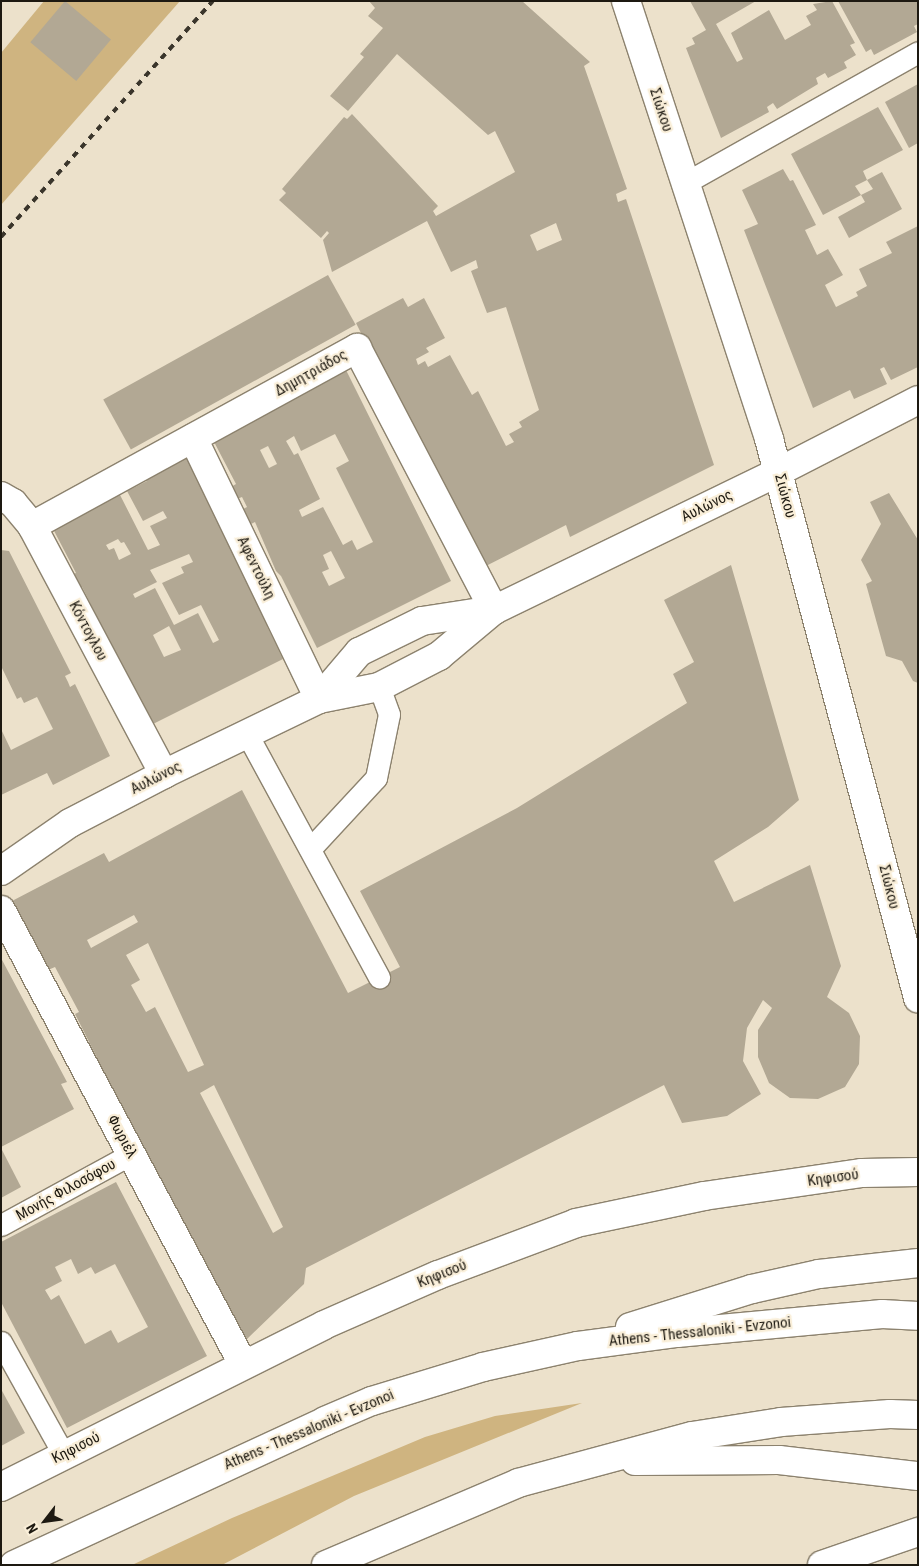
<!DOCTYPE html>
<meta charset="utf-8">
<style>
body{margin:0}
#map{position:relative;width:919px;height:1566px;overflow:hidden;background:#ece1cb;font-family:"Roboto Condensed",sans-serif}
div>[style]{position:absolute}
[style*='--x']{left:calc(var(--x)*1px);top:calc(var(--y)*1px);width:calc(var(--w)*1px);rotate:calc(var(--a)*1deg)}
.green>*{inset:0;background:#cfb480}
.building>*{inset:0;background:#b2a894;transform-origin:0 0}
.roads{filter:drop-shadow(1px 0 #8c826e) drop-shadow(-1px 0 #8c826e) drop-shadow(0 1px #8c826e) drop-shadow(0 -1px #8c826e)}
.lane>*{height:21px;margin:-10.5px;padding:0 10.5px;transform-origin:10.5px;border-radius:10.5px;background:#fff}
.street>*{height:28px;margin:-14px;padding:0 14px;transform-origin:14px;border-radius:14px;background:#fff}
.secondary>*{height:28px;margin:-14px;padding:0 14px;transform-origin:14px;border-radius:14px;background:#fff}
.highway>*{height:28px;margin:-14px;padding:0 14px;transform-origin:14px;border-radius:14px;background:#fff}
.rail>*{height:4px;margin-top:-2px;transform-origin:0;background:repeating-linear-gradient(90deg,#3a352b 0 6px,transparent 0 12px)}
span{translate:-50% -50%;white-space:nowrap;text-align:center;line-height:1.15;-webkit-text-stroke:4.5px #f9eed8;paint-order:stroke}
.street-label{font-size:15px;color:#1d1911}
.frame{position:absolute;inset:0;border:2px solid #1d1911;pointer-events:none}
.north{position:absolute;left:20px;top:1496px;width:50px;height:50px;-webkit-text-stroke:4px #f9eed8;paint-order:stroke;rotate:240deg;font-size:14px;font-weight:700;line-height:20px;text-align:center;color:#1d1911}
.north::after{content:'';display:block;margin:auto;width:18px;height:22px;background:#1d1911;clip-path:polygon(50% 0,100% 100%,50% 72%,0 100%)}
</style>
<div id="map">
<div class="green">
<i style="clip-path:polygon(44px 1px,180px 1px,1px 205px,1px 53px)"></i>
<i style="clip-path:polygon(582px 1403px,354px 1496px,222px 1565px,132px 1565px,232px 1518px,425px 1437px,495px 1416px)"></i>
</div>
<div class="building">
<i style="left:65px;top:1px;width:60px;height:54px;rotate:40deg"></i>
<i style="clip-path:polygon(evenodd,369px 1px,522px 1px,590px 62px,584px 66px,627px 189px,616px 194px,618px 202px,626px 199px,714px 465px,570px 537px,566px 525px,478px 570px,356px 323px,403px 298px,408px 307px,424px 298px,445px 338px,426px 348px,429px 352px,416px 359px,418px 365px,425px 361px,428px 367px,450px 355px,472px 395px,478px 391px,506px 446px,514px 442px,509px 434px,522px 427px,519px 422px,539px 410px,506px 307px,487px 313px,471px 271px,478px 268px,476px 260px,451px 272px,427px 221px,332px 272px,323px 240px,329px 233px,327px 231px,321px 238px,279px 200px,286px 193px,282px 189px,344px 117px,347px 119px,352px 114px,438px 206px,433px 211px,436px 216px,515px 172px,495px 131px,488px 135px,397px 54px,348px 111px,330px 96px,364px 57px,360px 54px,383px 28px,368px 16px,375px 8px,369px 1px,556px 223px,562px 240px,537px 251px,530px 235px,556px 223px)"></i>
<i style="clip-path:polygon(690px 1px,756px 1px,716px 24px,737px 62px,743px 59px,731px 33px,769px 10px,785px 40px,811px 25px,806px 16px,817px 10px,813px 4px,832px 1px,855px 43px,850px 45px,856px 55px,844px 62px,847px 68px,828px 78px,825px 73px,816px 78px,818px 84px,777px 109px,773px 103px,767px 107px,769px 112px,721px 138px,686px 48px,695px 44px,692px 38px,706px 30px)"></i>
<i style="clip-path:polygon(838px 1px,918px 1px,918px 24px,914px 26px,917px 32px,874px 55px,871px 49px,866px 52px)"></i>
<i style="clip-path:polygon(918px 84px,918px 143px,909px 148px,885px 102px)"></i>
<i style="clip-path:polygon(878px 107px,903px 150px,863px 171px,867px 180px,882px 172px,902px 209px,849px 238px,838px 217px,865px 202px,861px 195px,873px 189px,867px 180px,855px 186px,861px 195px,823px 215px,791px 154px)"></i>
<i style="clip-path:polygon(783px 169px,790px 181px,793px 180px,816px 225px,805px 230px,817px 255px,828px 249px,843px 275px,825px 285px,836px 307px,858px 296px,856px 292px,867px 286px,859px 269px,892px 253px,886px 242px,918px 226px,918px 367px,891px 380px,884px 367px,880px 369px,887px 384px,854px 399px,850px 390px,813px 408px,744px 230px,758px 224px,742px 190px)"></i>
<i style="left:328px;top:275px;width:57px;height:257px;rotate:61deg"></i>
<i style="clip-path:polygon(evenodd,346px 370px,451px 581px,317px 648px,281px 576px,276px 571px,255px 522px,251px 524px,243px 509px,247px 507px,242px 497px,237px 499px,231px 487px,236px 484px,212px 438px,346px 370px,335px 434px,349px 461px,336px 468px,373px 542px,357px 550px,352px 540px,343px 545px,323px 507px,302px 517px,299px 510px,320px 499px,298px 453px,294px 455px,286px 441px,294px 436px,301px 451px,335px 434px,346px 370px,268px 446px,277px 464px,269px 468px,260px 450px,268px 446px,346px 370px,331px 551px,345px 578px,329px 586px,322px 572px,329px 569px,323px 555px,331px 551px)"></i>
<i style="clip-path:polygon(evenodd,185px 454px,271px 624px,267px 626px,283px 659px,151px 725px,82px 587px,77px 589px,71px 575px,76px 573px,51px 525px,118px 491px,148px 550px,160px 545px,150px 526px,167px 518px,163px 511px,143px 521px,127px 491px,147px 481px,144px 476px,185px 454px,118px 539px,121px 543px,124px 542px,131px 554px,119px 560px,114px 548px,109px 550px,106px 545px,118px 539px,185px 454px,189px 554px,193px 562px,181px 567px,184px 573px,162px 583px,179px 615px,201px 605px,219px 640px,213px 643px,198px 613px,174px 625px,155px 588px,135px 598px,133px 594px,157px 582px,150px 570px,189px 554px,185px 454px,169px 626px,181px 650px,164px 657px,153px 635px,169px 626px)"></i>
<i style="clip-path:polygon(889px 493px,918px 540px,918px 683px,913px 681px,902px 661px,886px 656px,866px 584px,872px 581px,861px 560px,881px 524px,870px 502px)"></i>
<i style="clip-path:polygon(1px 550px,9px 551px,71px 673px,65px 676px,68px 682px,70px 687px,75px 684px,110px 756px,53px 785px,47px 773px,1px 795px,1px 729px,11px 750px,53px 729px,37px 697px,24px 703px,21px 697px,17px 699px,1px 666px)"></i>
<i style="clip-path:polygon(evenodd,731px 565px,799px 800px,768px 827px,714px 861px,734px 902px,810px 865px,841px 966px,827px 997px,849px 1013px,860px 1036px,859px 1064px,845px 1087px,818px 1099px,790px 1098px,769px 1083px,758px 1057px,758px 1030px,772px 1008px,763px 1000px,747px 1028px,743px 1061px,761px 1094px,727px 1116px,682px 1123px,664px 1085px,306px 1268px,304px 1284px,247px 1339px,206px 1268px,100px 1064px,75px 1014px,79px 1012px,55px 967px,48px 970px,12px 901px,104px 853px,109px 862px,242px 790px,348px 993px,400px 967px,360px 891px,517px 808px,687px 703px,673px 674px,694px 662px,664px 600px,731px 565px,134px 915px,138px 922px,91px 948px,87px 940px,134px 915px,731px 565px,148px 943px,204px 1065px,188px 1072px,155px 1007px,146px 1012px,131px 985px,140px 980px,126px 955px,148px 943px,731px 565px,214px 1085px,283px 1227px,273px 1233px,200px 1093px,214px 1085px)"></i>
<i style="clip-path:polygon(1px 958px,67px 1082px,61px 1084px,74px 1109px,1px 1147px)"></i>
<i style="clip-path:polygon(1px 1148px,21px 1187px,1px 1198px)"></i>
<i style="clip-path:polygon(evenodd,116px 1182px,207px 1356px,67px 1428px,1px 1302px,1px 1242px,116px 1182px,71px 1259px,78px 1274px,91px 1267px,95px 1274px,115px 1264px,148px 1327px,118px 1343px,111px 1330px,85px 1344px,59px 1295px,51px 1300px,45px 1290px,62px 1281px,55px 1267px,71px 1259px)"></i>
<i style="clip-path:polygon(1px 1389px,25px 1433px,1px 1446px)"></i>
</div>
<div class="roads">
<div class="lane">
<i style="--x:685;--y:183;--w:267;--a:-29.3"></i>
<i style="--x:247;--y:734;--w:277;--a:61.5"></i>
<i style="--x:310;--y:849;--w:97;--a:-47.1"></i>
<i style="--x:376;--y:778;--w:65;--a:-78.5"></i>
<i style="--x:389;--y:714;--w:29;--a:-110"></i>
<i style="--x:1;--y:1225;--w:148;--a:-28.6"></i>
<i style="--x:1;--y:1342;--w:129;--a:60.9"></i>
</div>
<div class="street">
<i style="--x:193;--y:438;--w:290;--a:64.2"></i>
<i style="--x:1;--y:496;--w:14;--a:30"></i>
<i style="--x:13;--y:503;--w:30;--a:50"></i>
<i style="--x:32;--y:526;--w:281;--a:62"></i>
<i style="--x:32;--y:526;--w:371;--a:-28.7"></i>
<i style="--x:357;--y:348;--w:296;--a:62.4"></i>
<i style="--x:1;--y:910;--w:514;--a:61.94"></i>
<i style="--x:1;--y:1487;--w:361;--a:-26.6"></i>
<i style="--x:324;--y:1325;--w:124;--a:-23.7"></i>
<i style="--x:438;--y:1275;--w:147;--a:-20.6"></i>
<i style="--x:576;--y:1223;--w:131;--a:-11.9"></i>
<i style="--x:704;--y:1196;--w:160;--a:-8.3"></i>
<i style="--x:862;--y:1173;--w:56;--a:-1"></i>
</div>
<div class="secondary">
<i style="--x:626;--y:1;--w:461;--a:71.9"></i>
<i style="--x:769;--y:439;--w:579;--a:75.07"></i>
<i style="--x:319;--y:699;--w:62;--a:-49.6"></i>
<i style="--x:359;--y:652;--w:70;--a:-26.2"></i>
<i style="--x:422;--y:621;--w:72;--a:-8.8"></i>
<i style="--x:1;--y:871;--w:84;--a:-34.8"></i>
<i style="--x:70;--y:823;--w:106;--a:-27.5"></i>
<i style="--x:164;--y:774;--w:172;--a:-25.8"></i>
<i style="--x:319;--y:699;--w:61;--a:-11.3"></i>
<i style="--x:379;--y:687;--w:68;--a:-27.3"></i>
<i style="--x:439;--y:656;--w:72;--a:-39.9"></i>
<i style="--x:494;--y:610;--w:316;--a:-25.9"></i>
<i style="--x:778;--y:472;--w:157;--a:-27.2"></i>
<i style="--x:822;--y:1565;--w:102;--a:-19"></i>
</div>
<div class="highway">
<i style="--x:630;--y:1327;--w:128;--a:-17.3"></i>
<i style="--x:752;--y:1289;--w:69;--a:-12.6"></i>
<i style="--x:819;--y:1274;--w:100;--a:-6.3"></i>
<i style="--x:635;--y:1461;--w:144;--a:-0.4"></i>
<i style="--x:779;--y:1460;--w:140;--a:6.6"></i>
<i style="--x:14;--y:1565;--w:343;--a:-24.8"></i>
<i style="--x:325;--y:1421;--w:51;--a:-23.1"></i>
<i style="--x:372;--y:1401;--w:116;--a:-17"></i>
<i style="--x:483;--y:1367;--w:97;--a:-12.5"></i>
<i style="--x:578;--y:1346;--w:100;--a:-7.5"></i>
<i style="--x:677;--y:1333;--w:206;--a:-5.3"></i>
<i style="--x:882;--y:1314;--w:36;--a:3"></i>
<i style="--x:326;--y:1565;--w:209;--a:-23.1"></i>
<i style="--x:518;--y:1483;--w:180;--a:-15.1"></i>
<i style="--x:692;--y:1436;--w:90;--a:-8.9"></i>
<i style="--x:781;--y:1422;--w:109;--a:-4.2"></i>
<i style="--x:890;--y:1414;--w:28;--a:2"></i>
</div>
</div>
<div class="rail">
<i style="--x:1;--y:237;--w:317;--a:-48.1"></i>
</div>
<div class="street-label">
<span style="left:661px;top:110px;rotate:72deg">Σιώκου</span>
<span style="left:311px;top:373px;rotate:-29deg">Δημητριάδος</span>
<span style="left:785px;top:496px;rotate:75deg">Σιώκου</span>
<span style="left:707px;top:506px;rotate:-26deg">Αυλώνος</span>
<span style="left:256px;top:568px;rotate:64deg">Αφεντούλη</span>
<span style="left:88px;top:631px;rotate:62deg">Κόντογλου</span>
<span style="left:156px;top:778px;rotate:-27deg">Αυλώνος</span>
<span style="left:889px;top:887px;rotate:76deg">Σιώκου</span>
<span style="left:122px;top:1137px;rotate:62deg">Φωριέλ</span>
<span style="left:833px;top:1178px;rotate:-8deg">Κηφισού</span>
<span style="left:66px;top:1190px;rotate:-29deg">Μονής Φιλοσόφου</span>
<span style="left:442px;top:1274px;rotate:-22deg">Κηφισού</span>
<span style="left:700px;top:1332px;rotate:-6deg">Athens - Thessaloniki - Evzonoi</span>
<span style="left:309px;top:1430px;rotate:-23deg">Athens - Thessaloniki - Evzonoi</span>
<span style="left:76px;top:1448px;rotate:-27deg">Κηφισού</span>
</div>
<div class="frame"></div>
<div class="north">N</div>
</div>
